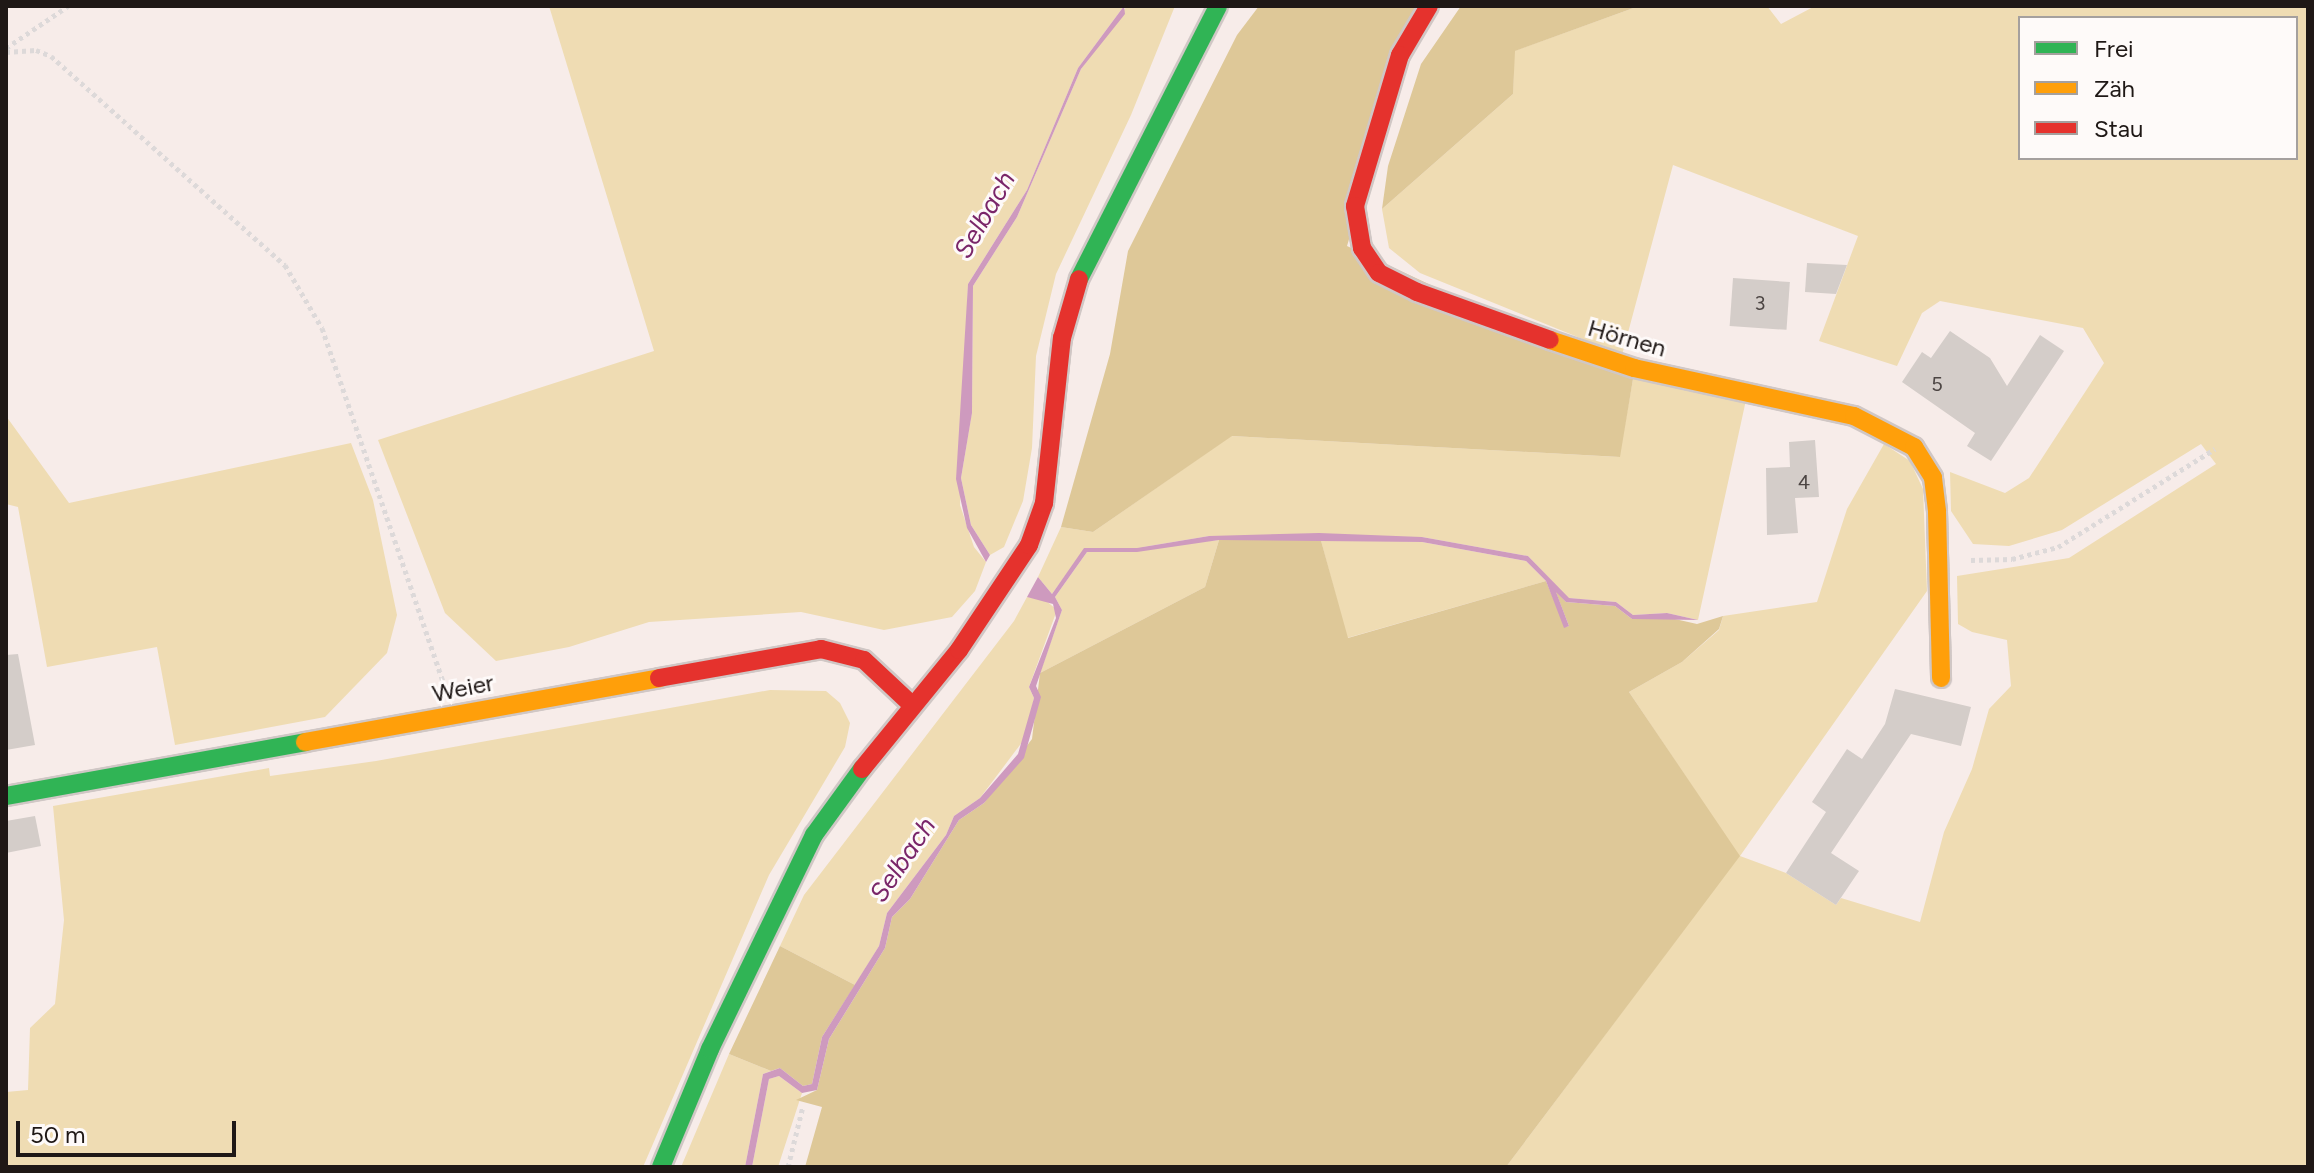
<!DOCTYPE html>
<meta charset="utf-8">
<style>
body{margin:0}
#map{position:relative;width:2314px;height:1173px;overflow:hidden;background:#f7ece9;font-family:Figtree,sans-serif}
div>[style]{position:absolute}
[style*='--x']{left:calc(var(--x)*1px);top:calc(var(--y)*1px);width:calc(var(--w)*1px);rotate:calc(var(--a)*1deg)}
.green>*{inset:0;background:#efdcb3}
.forest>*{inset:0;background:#dec898}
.water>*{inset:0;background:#ce9abe}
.building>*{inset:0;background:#d4cdc9;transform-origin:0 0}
.path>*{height:5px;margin-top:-2.5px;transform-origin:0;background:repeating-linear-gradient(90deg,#ddd9d9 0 4px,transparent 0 8px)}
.roads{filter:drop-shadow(2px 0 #d0c7c5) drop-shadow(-2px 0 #d0c7c5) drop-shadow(0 2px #d0c7c5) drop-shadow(0 -2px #d0c7c5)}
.fast>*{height:18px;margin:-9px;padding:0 9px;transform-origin:9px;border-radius:9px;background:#30b455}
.slow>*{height:18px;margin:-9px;padding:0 9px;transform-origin:9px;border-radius:9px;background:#ff9f0a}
.jam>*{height:18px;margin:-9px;padding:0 9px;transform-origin:9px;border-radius:9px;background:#e5322d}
span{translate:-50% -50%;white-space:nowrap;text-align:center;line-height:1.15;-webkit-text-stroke:6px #fefaf9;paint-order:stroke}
.number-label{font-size:20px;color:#4c4543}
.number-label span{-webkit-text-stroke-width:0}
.street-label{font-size:24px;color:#1f1816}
.water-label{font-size:26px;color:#7a2669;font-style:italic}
.frame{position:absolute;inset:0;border:8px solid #1f1816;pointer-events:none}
.legend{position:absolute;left:2018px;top:16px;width:280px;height:144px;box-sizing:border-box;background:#fefaf9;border:2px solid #a5a09e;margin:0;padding:10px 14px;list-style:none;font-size:24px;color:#1f1816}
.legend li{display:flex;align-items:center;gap:16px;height:40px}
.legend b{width:40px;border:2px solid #a5a09e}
.scale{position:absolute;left:16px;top:1121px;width:220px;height:36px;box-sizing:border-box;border:4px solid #1f1816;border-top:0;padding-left:10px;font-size:24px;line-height:28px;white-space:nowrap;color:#1f1816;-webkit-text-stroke:6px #fefaf9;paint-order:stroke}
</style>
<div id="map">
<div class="green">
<i style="clip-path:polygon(549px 6px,1124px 6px,1078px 68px,1027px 190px,968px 284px,960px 505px,974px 547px,986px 562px,975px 591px,952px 617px,884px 630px,801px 612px,649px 622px,569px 647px,496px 661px,445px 613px,378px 440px,654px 351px)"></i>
<i style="clip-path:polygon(1127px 6px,1175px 6px,1131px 115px,1056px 274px,1036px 356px,1032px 448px,1023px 501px,1004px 547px,990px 555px,971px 525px,961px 478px,972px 412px,973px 286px,1017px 217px,1081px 69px)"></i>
<i style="clip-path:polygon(evenodd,1639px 6px,1767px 6px,1781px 24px,1815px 6px,2308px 6px,2308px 1167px,1506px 1167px,1739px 856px,1629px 692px,1682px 662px,1719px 630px,1723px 616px,1817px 602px,1847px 509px,1884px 444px,1910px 461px,1923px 489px,1927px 591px,1740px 856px,1786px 873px,1836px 905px,1841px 898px,1920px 922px,1944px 832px,1972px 769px,1989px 709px,2011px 686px,2007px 640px,1972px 632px,1958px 624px,1957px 576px,2069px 558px,2216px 464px,2201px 444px,2062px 530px,2009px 546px,1973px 544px,1951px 511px,1950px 472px,2005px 493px,2029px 478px,2104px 363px,2083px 328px,1940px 301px,1922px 313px,1897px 366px,1819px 341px,1858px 236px,1673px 165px,1622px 355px,1420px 273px,1389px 248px,1382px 209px,1513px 94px,1514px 51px,1639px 6px,2020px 18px,2296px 18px,2296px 158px,2020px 158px,2020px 18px)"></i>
<i style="clip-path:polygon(1633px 379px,1746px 400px,1698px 620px,1667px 613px,1633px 615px,1616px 602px,1568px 598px,1528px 556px,1422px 537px,1209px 536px,1137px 548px,1085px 548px,1052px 594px,1038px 577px,1061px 527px,1093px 532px,1231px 436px,1619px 457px)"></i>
<i style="clip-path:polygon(6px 416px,69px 503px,351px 443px,373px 500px,397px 615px,387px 653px,325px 717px,175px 745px,157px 647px,47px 667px,18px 507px,6px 504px)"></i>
<i style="clip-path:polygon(1320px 537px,1422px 542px,1526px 561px,1546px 581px,1347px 638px)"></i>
<i style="clip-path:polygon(1219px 540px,1205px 587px,1040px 673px,1062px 610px,1055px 597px,1087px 552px)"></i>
<i style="clip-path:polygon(1027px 597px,1044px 599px,1057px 610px,1029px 687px,1034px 698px,1026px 737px,980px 798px,954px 816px,946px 835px,887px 913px,879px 946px,855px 985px,780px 946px,804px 895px,1014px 621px)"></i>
<i style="clip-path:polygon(770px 690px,826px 691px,840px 703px,850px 723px,845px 747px,769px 875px,643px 1167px,6px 1167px,6px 1092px,28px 1090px,30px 1028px,55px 1004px,64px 920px,53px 806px,269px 768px,270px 776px,376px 761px)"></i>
<i style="clip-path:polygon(729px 1054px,771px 1071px,763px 1074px,745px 1167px,681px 1167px)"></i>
<i style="clip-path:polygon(779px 1076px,802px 1093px,778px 1167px,752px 1167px,769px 1079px)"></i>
</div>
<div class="forest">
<i style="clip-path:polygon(1259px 6px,1418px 6px,1347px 246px,1633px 379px,1620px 457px,1232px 436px,1093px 532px,1061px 527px,1110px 354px,1128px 251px,1237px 35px)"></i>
<i style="clip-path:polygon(1461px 6px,1639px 6px,1515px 51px,1513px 94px,1382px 209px,1388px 166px,1421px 64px)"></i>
<i style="clip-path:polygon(1320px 537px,1348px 638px,1546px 581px,1565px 627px,1569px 626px,1555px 590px,1566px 602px,1615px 606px,1632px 619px,1666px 617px,1697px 624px,1723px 616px,1719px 629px,1682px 662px,1629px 692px,1740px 856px,1506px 1167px,805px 1167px,822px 1107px,796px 1100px,817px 1090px,829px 1039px,885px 948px,892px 917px,910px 899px,959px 820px,984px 803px,1032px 739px,1040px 673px,1205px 587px,1219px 540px)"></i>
<i style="clip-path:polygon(780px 946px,855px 985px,822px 1037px,812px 1084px,803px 1086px,780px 1068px,771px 1071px,729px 1054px)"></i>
</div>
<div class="water">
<i style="clip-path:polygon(1124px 6px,1125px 14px,1081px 69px,1017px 217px,973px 286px,972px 413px,961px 478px,971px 525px,990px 555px,986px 562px,967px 528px,956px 479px,968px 284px,1027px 190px,1078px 68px)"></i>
<i style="clip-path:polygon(1319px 533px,1422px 537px,1528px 556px,1569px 598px,1616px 602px,1633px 615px,1667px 613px,1698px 620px,1632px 619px,1615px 606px,1566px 602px,1556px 592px,1569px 626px,1564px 628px,1546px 581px,1526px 561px,1422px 542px,1219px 540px,1137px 552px,1087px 552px,1055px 597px,1062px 610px,1036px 686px,1041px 697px,1024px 758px,984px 803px,959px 820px,910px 899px,892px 917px,885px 948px,829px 1039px,817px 1090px,802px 1093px,779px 1076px,769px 1079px,752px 1167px,745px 1167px,763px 1074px,780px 1068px,803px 1086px,812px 1084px,822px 1037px,879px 946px,887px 913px,946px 835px,954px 816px,980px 798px,1018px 754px,1034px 698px,1029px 687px,1056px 618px,1053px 604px,1027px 597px,1038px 577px,1052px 594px,1084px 548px,1137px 548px,1209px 536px)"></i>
</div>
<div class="building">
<i style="clip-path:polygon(1807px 263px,1847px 265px,1836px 294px,1805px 292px)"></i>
<i style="left:1733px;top:278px;width:57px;height:48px;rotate:4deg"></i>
<i style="clip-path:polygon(1950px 331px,1990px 358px,2007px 386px,2040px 335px,2064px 351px,1991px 461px,1967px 446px,1975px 433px,1902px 382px,1922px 352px,1931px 358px)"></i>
<i style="clip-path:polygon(1815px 440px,1819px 497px,1795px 498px,1798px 533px,1767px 535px,1766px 468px,1790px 467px,1789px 442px)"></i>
<i style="clip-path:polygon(18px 654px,35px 745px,6px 750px,6px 655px)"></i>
<i style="clip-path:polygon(1895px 689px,1971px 707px,1961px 746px,1911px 734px,1831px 853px,1859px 871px,1836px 905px,1786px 873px,1826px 812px,1812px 802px,1847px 749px,1862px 759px,1885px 724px)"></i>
<i style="clip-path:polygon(35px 816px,41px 846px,6px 853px,6px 821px)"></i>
</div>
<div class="path">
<i style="--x:6;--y:48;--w:75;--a:-34.1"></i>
<i style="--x:6;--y:52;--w:30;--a:-4"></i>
<i style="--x:36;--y:50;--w:16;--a:22"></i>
<i style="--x:51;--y:56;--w:314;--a:41.8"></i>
<i style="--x:285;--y:265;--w:73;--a:59.6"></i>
<i style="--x:322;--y:328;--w:377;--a:71.1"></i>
<i style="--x:1971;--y:560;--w:41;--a:-1.4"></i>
<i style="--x:2012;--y:559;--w:48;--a:-14.6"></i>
<i style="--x:2058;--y:547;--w:185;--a:-32"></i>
<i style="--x:788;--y:1167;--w:63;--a:-76.2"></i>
</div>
<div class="roads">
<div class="fast">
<i style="--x:1079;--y:279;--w:306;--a:-63"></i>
<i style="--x:6;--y:796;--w:304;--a:-10.2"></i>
<i style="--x:661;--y:1167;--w:128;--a:-67.4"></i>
<i style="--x:710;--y:1049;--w:238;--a:-64.1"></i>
<i style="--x:814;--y:835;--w:82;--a:-54"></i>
</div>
<div class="slow">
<i style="--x:1550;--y:340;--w:89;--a:18.4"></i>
<i style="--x:1634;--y:368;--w:225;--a:12.3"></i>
<i style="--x:1854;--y:416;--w:68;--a:27.3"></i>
<i style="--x:1914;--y:447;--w:36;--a:58"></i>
<i style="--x:1933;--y:478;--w:34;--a:83"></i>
<i style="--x:1937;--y:512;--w:166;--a:88.6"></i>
<i style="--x:305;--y:742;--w:360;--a:-10.2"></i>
</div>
<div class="jam">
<i style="--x:1429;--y:6;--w:57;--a:120.6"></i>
<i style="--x:1400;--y:55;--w:158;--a:106.6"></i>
<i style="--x:1355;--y:206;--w:43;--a:80.5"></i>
<i style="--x:1362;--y:248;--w:30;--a:56"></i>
<i style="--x:1379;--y:273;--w:42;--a:26.6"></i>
<i style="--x:1417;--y:292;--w:141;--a:19.8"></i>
<i style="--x:659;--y:678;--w:165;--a:-10.1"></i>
<i style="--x:821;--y:649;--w:44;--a:14.3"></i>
<i style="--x:864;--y:660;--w:66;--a:43.2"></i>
<i style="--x:862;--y:769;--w:154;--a:-50.8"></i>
<i style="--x:959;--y:650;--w:126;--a:-56.3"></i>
<i style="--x:1029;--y:545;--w:45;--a:-70.3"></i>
<i style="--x:1044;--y:503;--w:166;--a:-83.8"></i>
<i style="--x:1062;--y:338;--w:61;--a:-73.9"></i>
</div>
</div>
<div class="number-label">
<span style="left:1760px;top:303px">3</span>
<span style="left:1937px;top:384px">5</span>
<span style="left:1804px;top:482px">4</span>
</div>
<div class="street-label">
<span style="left:1627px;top:338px;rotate:16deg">Hörnen</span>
<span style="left:463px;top:688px;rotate:-11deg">Weier</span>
</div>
<div class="water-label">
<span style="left:985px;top:215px;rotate:-60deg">Selbach</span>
<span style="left:903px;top:860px;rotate:-56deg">Selbach</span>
</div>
<div class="frame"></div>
<ul class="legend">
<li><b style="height:10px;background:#30b455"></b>Frei</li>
<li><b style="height:10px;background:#ff9f0a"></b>Zäh</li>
<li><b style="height:10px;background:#e5322d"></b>Stau</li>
</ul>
<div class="scale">50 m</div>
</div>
